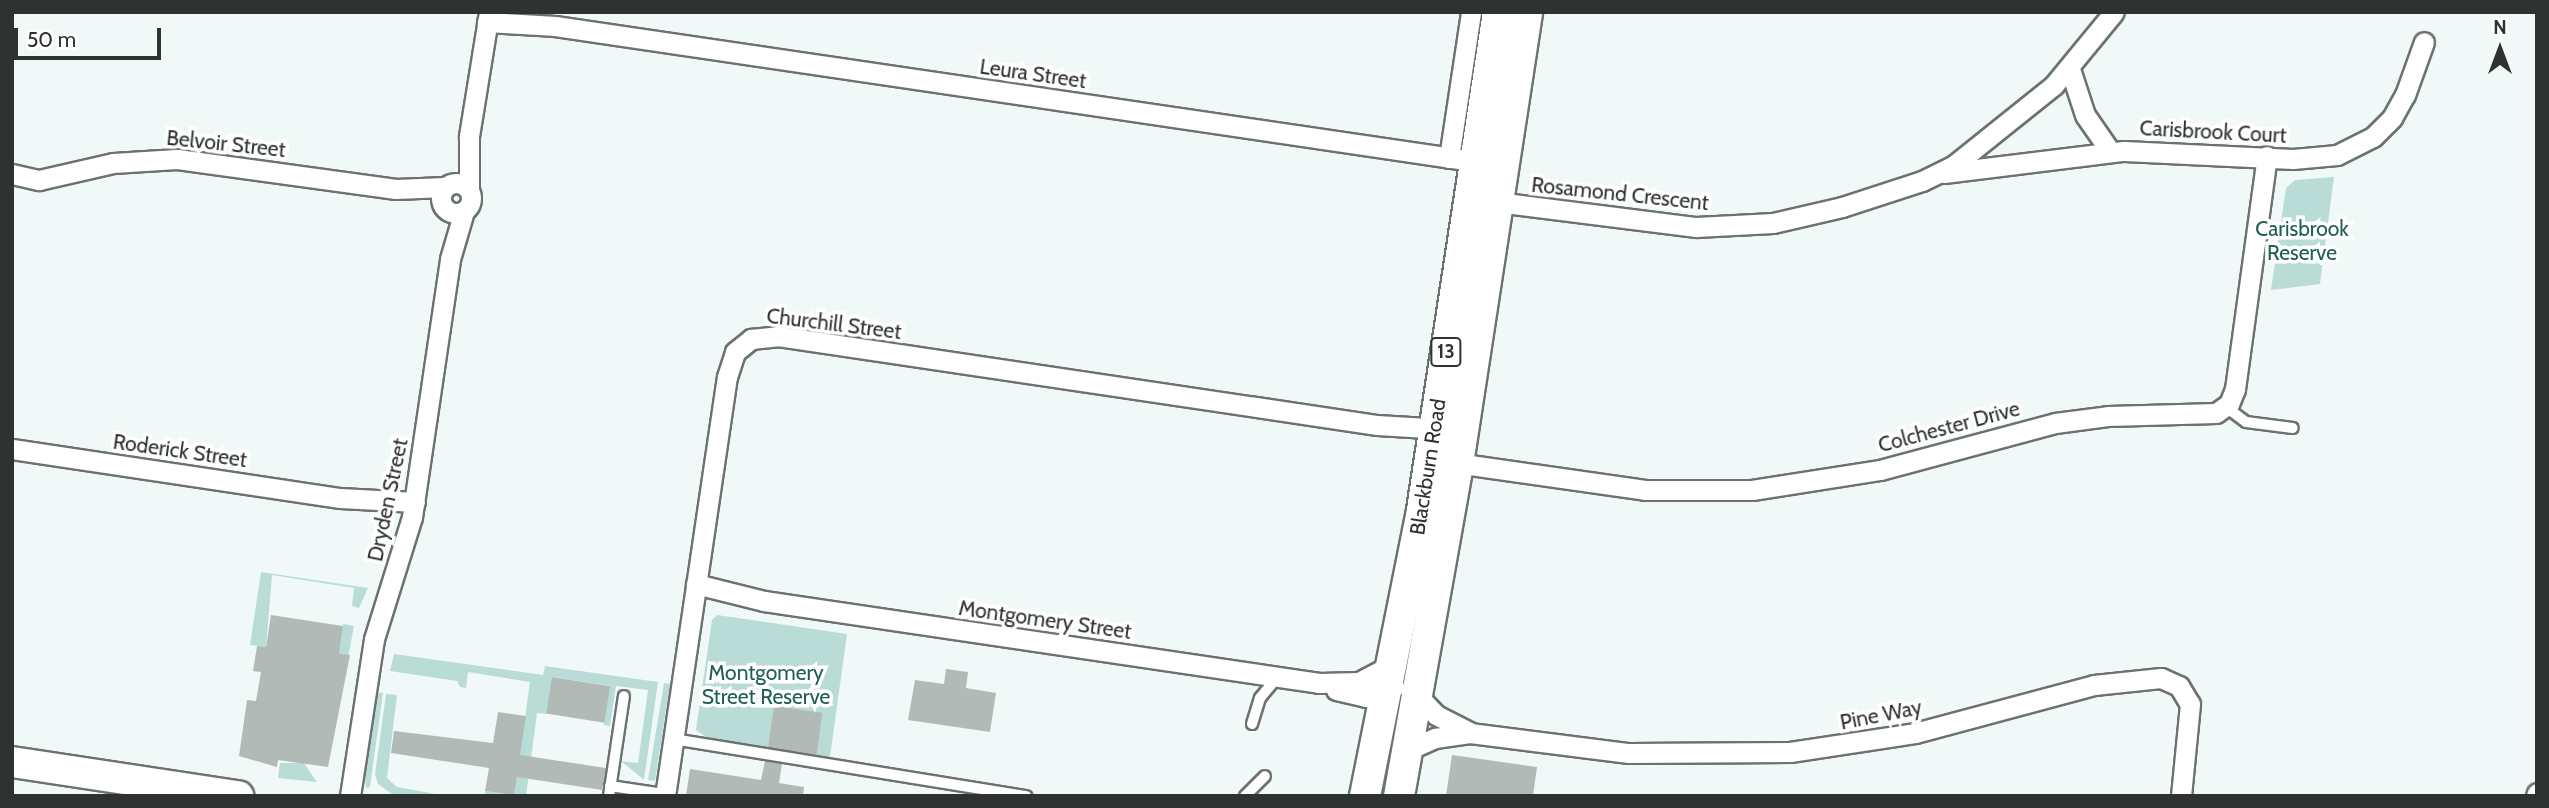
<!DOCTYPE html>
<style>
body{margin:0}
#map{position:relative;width:2549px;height:808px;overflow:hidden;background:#f1f9f8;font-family:Cabin,sans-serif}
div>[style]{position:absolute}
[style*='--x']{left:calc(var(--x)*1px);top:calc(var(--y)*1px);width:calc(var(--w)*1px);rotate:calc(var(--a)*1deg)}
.green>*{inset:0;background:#badcd7;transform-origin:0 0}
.building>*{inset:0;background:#b2bab8;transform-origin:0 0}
.roads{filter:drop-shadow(2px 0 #6b7271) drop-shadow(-2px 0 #6b7271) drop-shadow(0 2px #6b7271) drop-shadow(0 -2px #6b7271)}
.service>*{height:10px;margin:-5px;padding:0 5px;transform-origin:5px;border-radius:5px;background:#fff}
.minor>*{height:19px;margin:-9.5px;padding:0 9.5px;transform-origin:9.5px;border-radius:9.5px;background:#fff}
.minor>.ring{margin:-9.5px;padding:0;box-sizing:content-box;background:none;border:19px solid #fff;border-radius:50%}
.primary>*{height:30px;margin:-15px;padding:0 15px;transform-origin:15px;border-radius:15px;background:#fff}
span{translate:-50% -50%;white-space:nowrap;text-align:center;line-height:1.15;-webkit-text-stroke:7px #fff;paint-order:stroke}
.shield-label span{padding:2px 5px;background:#fff;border:2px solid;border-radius:5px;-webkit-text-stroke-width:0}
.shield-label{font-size:19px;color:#2e3231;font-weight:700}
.street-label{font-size:21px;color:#2e3231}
.park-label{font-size:21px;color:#205e58}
.frame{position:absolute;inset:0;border:14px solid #2e3231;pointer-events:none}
.north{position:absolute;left:2465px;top:14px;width:70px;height:70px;-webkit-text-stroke:5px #fff;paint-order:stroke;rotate:0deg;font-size:19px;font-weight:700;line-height:28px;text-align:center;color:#2e3231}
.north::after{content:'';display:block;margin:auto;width:24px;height:32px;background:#2e3231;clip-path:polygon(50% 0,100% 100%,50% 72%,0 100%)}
.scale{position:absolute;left:14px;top:28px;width:147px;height:32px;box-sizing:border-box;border:4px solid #2e3231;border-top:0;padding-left:9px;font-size:21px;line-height:24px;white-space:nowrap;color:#2e3231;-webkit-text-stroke:5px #fff;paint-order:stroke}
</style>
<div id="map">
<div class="green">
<i style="clip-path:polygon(2334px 177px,2320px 284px,2271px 290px,2286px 188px,2295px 180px)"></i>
<i style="clip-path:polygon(261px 572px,368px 588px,359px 608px,352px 606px,354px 588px,272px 575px,266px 647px,250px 645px)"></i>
<i style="clip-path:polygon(717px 615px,847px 634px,830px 757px,709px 739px,696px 730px,712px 620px)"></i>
<i style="left:343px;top:624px;width:11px;height:29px;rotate:10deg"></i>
<i style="clip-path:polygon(394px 654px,543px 675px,545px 666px,658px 682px,644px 780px,621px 761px,638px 763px,648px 690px,616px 686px,610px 726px,604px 725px,610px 686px,553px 677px,547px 714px,537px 713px,526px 796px,485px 796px,485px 791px,514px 795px,530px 682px,468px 672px,466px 688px,460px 687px,457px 681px,390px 671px)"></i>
<i style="clip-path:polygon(664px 683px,670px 684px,655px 781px,648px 780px)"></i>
<i style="clip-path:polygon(376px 693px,383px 693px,370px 787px,366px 788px,364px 768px)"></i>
<i style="clip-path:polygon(386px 694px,397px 695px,387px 778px,397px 787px,446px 796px,395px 796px,378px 784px,375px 774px)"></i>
<i style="clip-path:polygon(280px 763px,304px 763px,317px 782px,278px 778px)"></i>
</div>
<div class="building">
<i style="clip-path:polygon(271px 615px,343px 626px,339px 653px,350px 655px,328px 767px,278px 760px,277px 767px,239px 756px,247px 700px,256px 701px,261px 672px,253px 671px,257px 646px,266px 647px)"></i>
<i style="clip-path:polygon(946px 669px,968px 672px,966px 688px,996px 693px,990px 732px,908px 720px,915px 680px,944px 684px)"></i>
<i style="left:552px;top:677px;width:59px;height:37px;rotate:9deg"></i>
<i style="left:774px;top:706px;width:49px;height:42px;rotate:8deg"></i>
<i style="clip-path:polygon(498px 712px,526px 716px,520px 755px,606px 768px,602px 790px,517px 777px,514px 795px,485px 791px,489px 768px,391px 753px,394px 731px,493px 743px)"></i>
<i style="clip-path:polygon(1452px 755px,1537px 767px,1533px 796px,1446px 796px)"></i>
<i style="clip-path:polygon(765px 761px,782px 764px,779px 783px,804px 787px,803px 796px,686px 796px,690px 769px,761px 780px)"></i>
</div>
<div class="roads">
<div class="service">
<i style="--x:2226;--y:407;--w:25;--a:37"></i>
<i style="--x:2246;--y:422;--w:47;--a:7.3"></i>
<i style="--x:1252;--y:724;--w:27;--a:-73"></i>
<i style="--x:1260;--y:698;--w:26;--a:-50"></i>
<i style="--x:673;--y:739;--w:358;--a:9.2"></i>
<i style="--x:610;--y:786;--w:56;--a:8.3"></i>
<i style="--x:609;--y:796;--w:101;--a:-81.5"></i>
<i style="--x:1245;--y:796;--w:28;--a:-45"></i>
</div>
<div class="minor">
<i style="--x:487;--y:22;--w:68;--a:3.4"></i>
<i style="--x:555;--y:26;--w:941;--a:8.37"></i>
<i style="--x:2070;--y:69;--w:48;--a:71.9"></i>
<i style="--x:2085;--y:115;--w:44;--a:55.2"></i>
<i style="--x:1449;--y:158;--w:148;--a:-81.4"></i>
<i style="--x:1944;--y:173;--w:181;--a:-7"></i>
<i style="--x:2124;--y:151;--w:169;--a:2.7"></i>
<i style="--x:2293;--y:159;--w:44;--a:-5.2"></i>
<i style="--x:2337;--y:155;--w:40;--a:-26.6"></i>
<i style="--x:2373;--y:137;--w:27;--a:-45"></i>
<i style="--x:2392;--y:118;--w:26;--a:-61"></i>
<i style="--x:2405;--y:95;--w:56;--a:-70.3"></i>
<i style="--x:12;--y:174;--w:28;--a:13"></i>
<i style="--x:39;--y:180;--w:76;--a:-12.9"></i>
<i style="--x:113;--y:163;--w:64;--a:-3.6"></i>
<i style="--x:177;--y:159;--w:221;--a:7.8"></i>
<i style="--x:396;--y:189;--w:49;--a:-2.3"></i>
<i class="ring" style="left:441px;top:183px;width:11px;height:11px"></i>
<i style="--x:469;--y:190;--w:54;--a:-90"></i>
<i style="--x:469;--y:136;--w:126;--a:-80.8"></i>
<i style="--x:1489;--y:201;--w:209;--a:7.2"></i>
<i style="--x:1696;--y:227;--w:77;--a:-3"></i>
<i style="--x:1773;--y:223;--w:71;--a:-13.1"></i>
<i style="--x:1842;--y:207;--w:84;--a:-18"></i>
<i style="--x:1922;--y:181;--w:34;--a:-26"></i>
<i style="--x:1953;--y:166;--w:129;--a:-38.7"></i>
<i style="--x:2054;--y:85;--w:94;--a:-50.6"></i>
<i style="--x:12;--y:449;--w:332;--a:8.5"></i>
<i style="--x:340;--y:498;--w:75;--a:3.1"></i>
<i style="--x:1449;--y:462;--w:198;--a:8.1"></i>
<i style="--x:1645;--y:490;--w:107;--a:0"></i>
<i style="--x:1752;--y:490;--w:130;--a:-8.9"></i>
<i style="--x:1880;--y:470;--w:181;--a:-15"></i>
<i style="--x:2055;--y:423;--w:53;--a:-7.5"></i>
<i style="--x:2108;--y:416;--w:108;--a:-1.6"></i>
<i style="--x:2216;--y:413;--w:16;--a:-35"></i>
<i style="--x:2229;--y:404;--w:16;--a:-68"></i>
<i style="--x:2235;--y:389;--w:235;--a:-82.2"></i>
<i style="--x:696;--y:584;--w:70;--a:14"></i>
<i style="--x:764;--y:601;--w:561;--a:8.4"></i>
<i style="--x:1319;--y:683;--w:40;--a:-1.4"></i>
<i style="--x:1359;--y:682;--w:34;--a:-28"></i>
<i style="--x:1336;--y:690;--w:31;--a:13"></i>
<i style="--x:1366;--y:697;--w:30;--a:-20"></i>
<i style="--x:1416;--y:694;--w:29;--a:46"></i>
<i style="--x:1436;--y:715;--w:37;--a:27"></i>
<i style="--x:1408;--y:750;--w:30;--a:-24"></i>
<i style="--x:1435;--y:738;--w:35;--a:-8"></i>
<i style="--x:1470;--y:733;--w:160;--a:7.2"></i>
<i style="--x:1629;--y:753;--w:161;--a:-0.4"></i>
<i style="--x:1790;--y:752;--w:126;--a:-8.6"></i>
<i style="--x:1915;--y:733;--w:185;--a:-15"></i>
<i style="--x:2094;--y:685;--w:67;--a:-6"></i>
<i style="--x:2161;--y:678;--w:20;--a:24"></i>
<i style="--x:2179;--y:686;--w:21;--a:59"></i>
<i style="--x:2190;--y:704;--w:92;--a:95.6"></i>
<i style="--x:350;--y:796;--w:159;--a:-81.3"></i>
<i style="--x:374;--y:639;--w:128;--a:-72.7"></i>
<i style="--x:412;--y:517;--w:261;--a:-81.6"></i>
<i style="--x:450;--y:259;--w:50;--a:-73.7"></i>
<i style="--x:665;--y:796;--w:424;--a:-81.6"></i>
<i style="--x:727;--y:377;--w:26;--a:-72"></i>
<i style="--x:735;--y:352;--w:21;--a:-39"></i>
<i style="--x:751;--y:339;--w:27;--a:-6"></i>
<i style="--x:778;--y:336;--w:606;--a:8.45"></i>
<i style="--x:1377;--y:425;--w:67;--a:3.4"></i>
<i style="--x:2536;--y:796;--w:3;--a:-72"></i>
</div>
<div class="primary">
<i style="--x:12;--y:762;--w:229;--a:8.6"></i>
<i style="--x:1365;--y:796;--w:292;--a:-78.7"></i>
<i style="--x:1422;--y:510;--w:504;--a:-81.32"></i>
<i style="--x:1399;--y:796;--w:337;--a:-79.9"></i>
<i style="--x:1458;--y:464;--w:457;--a:-81.3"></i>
</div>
</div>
<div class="shield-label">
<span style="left:1446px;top:352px">13</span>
</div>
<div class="street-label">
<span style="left:1033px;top:74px;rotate:8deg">Leura Street</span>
<span style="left:2213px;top:132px;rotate:3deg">Carisbrook Court</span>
<span style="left:226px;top:144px;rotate:6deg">Belvoir Street</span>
<span style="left:1620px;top:194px;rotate:6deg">Rosamond Crescent</span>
<span style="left:834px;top:324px;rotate:7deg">Churchill Street</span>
<span style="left:1949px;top:427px;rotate:-15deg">Colchester Drive</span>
<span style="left:180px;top:451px;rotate:8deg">Roderick Street</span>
<span style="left:1428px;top:467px;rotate:-81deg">Blackburn Road</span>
<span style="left:388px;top:500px;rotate:-78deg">Dryden Street</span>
<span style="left:1045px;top:620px;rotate:8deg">Montgomery Street</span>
<span style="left:1881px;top:715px;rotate:-11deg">Pine Way</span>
</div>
<div class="park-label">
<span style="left:2302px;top:241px">Carisbrook<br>Reserve</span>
<span style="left:766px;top:685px">Montgomery<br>Street Reserve</span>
</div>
<div class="frame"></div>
<div class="north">N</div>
<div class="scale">50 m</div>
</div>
